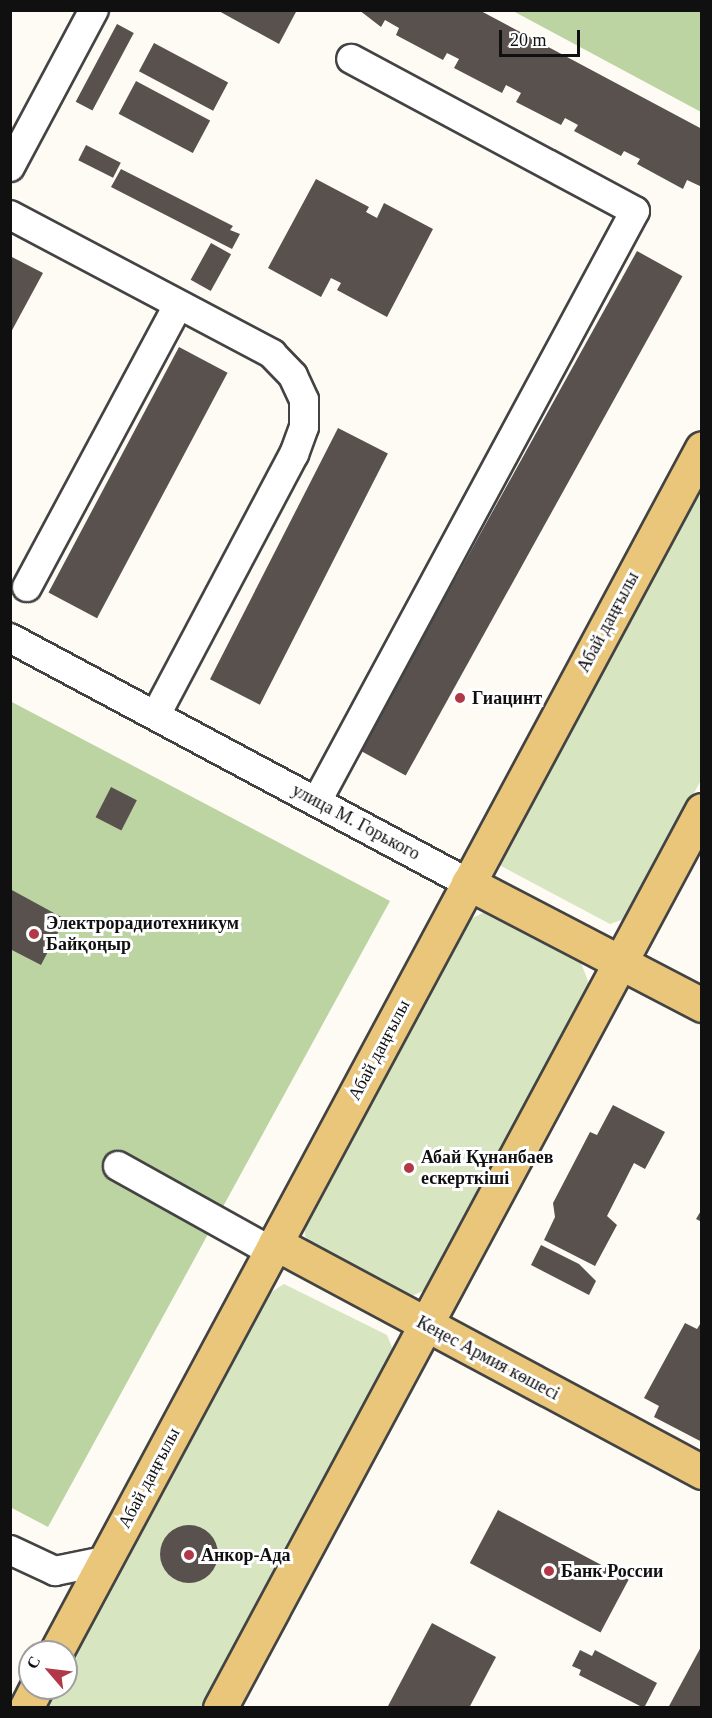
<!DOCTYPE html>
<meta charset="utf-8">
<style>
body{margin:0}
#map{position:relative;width:712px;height:1718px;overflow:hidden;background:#fefbf5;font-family:Georgia,serif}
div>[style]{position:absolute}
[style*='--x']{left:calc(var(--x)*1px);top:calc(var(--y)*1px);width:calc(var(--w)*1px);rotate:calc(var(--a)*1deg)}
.green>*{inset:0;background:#d7e5c1}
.forest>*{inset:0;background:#bcd4a2}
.building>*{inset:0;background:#58514e;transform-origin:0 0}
.round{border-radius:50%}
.roads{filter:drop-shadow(2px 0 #434343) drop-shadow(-2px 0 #434343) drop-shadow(0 2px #434343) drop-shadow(0 -2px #434343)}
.minor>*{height:28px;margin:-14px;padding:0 14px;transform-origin:14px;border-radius:14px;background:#fff}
.major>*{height:33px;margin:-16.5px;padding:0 16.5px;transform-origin:16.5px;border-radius:16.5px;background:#e9c67a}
.dots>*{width:16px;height:16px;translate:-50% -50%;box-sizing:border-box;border:3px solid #fff;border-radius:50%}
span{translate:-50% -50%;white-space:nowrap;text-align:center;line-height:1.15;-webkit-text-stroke:6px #fff;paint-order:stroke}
.street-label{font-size:18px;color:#101010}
.poi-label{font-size:18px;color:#101010;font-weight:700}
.left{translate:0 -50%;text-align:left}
.frame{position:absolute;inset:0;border:12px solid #101010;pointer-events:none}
.north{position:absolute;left:18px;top:1640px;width:60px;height:60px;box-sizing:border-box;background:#fff;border:2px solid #9f9f9f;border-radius:50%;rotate:298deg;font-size:16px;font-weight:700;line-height:24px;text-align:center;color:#101010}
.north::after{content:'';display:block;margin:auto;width:21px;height:27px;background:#b13846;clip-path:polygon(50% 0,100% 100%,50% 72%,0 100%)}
.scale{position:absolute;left:499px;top:30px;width:81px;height:27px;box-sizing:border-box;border:3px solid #101010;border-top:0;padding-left:8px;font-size:18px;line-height:21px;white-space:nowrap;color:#101010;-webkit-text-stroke:4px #fff;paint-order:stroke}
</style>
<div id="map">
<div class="green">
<i style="clip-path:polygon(701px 473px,701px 780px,627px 918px,610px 924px,501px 866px,497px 859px)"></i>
<i style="clip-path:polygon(485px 912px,580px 960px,589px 984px,433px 1286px,412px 1296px,398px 1295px,313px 1246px,305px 1236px,304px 1219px,466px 921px)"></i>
<i style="clip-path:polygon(284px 1284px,387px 1335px,393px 1350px,205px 1707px,38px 1708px,49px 1688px,66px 1688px,66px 1657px,262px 1298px)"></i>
</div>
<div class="forest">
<i style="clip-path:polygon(513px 11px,701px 11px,701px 112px)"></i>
<i style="clip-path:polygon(10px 701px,390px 901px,48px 1527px,10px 1507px)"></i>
</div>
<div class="building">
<i style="clip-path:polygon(217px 10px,297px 10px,279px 44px)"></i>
<i style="clip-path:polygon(359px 10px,479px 10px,702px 129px,702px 187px,687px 180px,683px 189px,637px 164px,640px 159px,624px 151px,621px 156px,574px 131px,578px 125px,565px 118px,561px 125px,516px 102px,521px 93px,506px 85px,502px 93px,454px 68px,459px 59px,447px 53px,443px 60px,396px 35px,399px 28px,385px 20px,381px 27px)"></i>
<i style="left:117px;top:24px;width:19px;height:88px;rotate:28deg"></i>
<i style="left:154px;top:43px;width:84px;height:32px;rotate:28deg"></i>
<i style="left:136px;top:81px;width:84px;height:37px;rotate:28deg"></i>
<i style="left:86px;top:145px;width:39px;height:17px;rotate:27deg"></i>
<i style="clip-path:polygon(121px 169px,233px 226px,230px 230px,240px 234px,232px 249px,111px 187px)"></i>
<i style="clip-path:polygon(316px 179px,369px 207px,366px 212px,377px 218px,384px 203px,433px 229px,387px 317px,337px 290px,341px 283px,331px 278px,321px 297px,268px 268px)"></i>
<i style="left:211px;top:243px;width:23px;height:42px;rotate:29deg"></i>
<i style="left:637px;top:251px;width:52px;height:571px;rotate:29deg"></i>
<i style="clip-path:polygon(10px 256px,43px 273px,10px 334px)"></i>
<i style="left:179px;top:347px;width:55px;height:278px;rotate:28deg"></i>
<i style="left:338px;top:428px;width:56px;height:282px;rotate:27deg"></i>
<i style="left:111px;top:787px;width:29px;height:34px;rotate:27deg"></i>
<i style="clip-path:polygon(10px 889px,65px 919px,41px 965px,10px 949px)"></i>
<i style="clip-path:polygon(613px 1105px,665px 1132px,645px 1169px,634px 1163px,607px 1216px,617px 1225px,595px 1266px,544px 1240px,555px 1217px,553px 1203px,590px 1132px,597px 1135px)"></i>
<i style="clip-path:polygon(702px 1209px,702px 1222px,696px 1219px)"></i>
<i style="clip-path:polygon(541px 1245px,579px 1264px,596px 1281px,589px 1295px,531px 1265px)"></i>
<i style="clip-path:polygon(702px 1321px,702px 1442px,654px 1417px,659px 1406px,644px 1398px,685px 1323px,697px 1329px)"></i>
<i style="left:498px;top:1510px;width:148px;height:60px;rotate:28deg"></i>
<i class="round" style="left:160px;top:1525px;width:58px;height:58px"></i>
<i style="clip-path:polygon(432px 1623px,496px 1657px,469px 1708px,387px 1708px)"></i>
<i style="clip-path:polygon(702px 1645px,702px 1708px,668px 1708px)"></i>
<i style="clip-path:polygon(580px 1650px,592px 1656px,595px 1650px,657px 1683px,644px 1708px,579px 1675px,581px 1670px,572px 1666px)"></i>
</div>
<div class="roads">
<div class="minor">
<i style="--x:10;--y:167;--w:178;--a:-61.9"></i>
<i style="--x:10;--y:215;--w:297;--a:27.9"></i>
<i style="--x:272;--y:354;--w:30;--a:46"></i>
<i style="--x:293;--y:376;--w:26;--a:65"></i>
<i style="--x:304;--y:400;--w:27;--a:90"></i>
<i style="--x:304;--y:427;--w:29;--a:110"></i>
<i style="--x:294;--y:454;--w:295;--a:117.9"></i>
<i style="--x:27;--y:587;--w:320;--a:-61.8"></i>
<i style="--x:10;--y:638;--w:519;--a:28.14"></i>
<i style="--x:317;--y:801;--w:670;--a:-61.68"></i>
<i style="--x:635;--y:211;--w:322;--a:-151.8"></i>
<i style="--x:118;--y:1166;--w:175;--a:29.1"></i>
<i style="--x:10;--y:1550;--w:50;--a:25"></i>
<i style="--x:55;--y:1571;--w:50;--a:-11.5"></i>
</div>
<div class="major">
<i style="--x:468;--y:883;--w:264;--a:27.5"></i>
<i style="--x:275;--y:1243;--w:485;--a:28.2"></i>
<i style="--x:56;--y:1652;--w:1366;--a:-61.78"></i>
<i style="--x:26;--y:1708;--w:22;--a:-63"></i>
<i style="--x:220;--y:1708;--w:1019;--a:-61.78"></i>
</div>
</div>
<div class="dots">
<i style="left:460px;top:698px;background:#b13846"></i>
<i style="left:34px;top:934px;background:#b13846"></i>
<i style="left:409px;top:1168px;background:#b13846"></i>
<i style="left:189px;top:1555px;background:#b13846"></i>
<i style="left:549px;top:1571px;background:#b13846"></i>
</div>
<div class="street-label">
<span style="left:608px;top:622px;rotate:-62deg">Абай даңғылы</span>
<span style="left:356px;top:822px;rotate:28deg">улица М. Горького</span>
<span style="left:379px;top:1050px;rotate:-62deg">Абай даңғылы</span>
<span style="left:488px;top:1358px;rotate:28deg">Кеңес Армия көшесі</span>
<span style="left:149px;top:1478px;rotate:-62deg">Абай даңғылы</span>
</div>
<div class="poi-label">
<span class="left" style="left:472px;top:698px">Гиацинт</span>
<span class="left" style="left:46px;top:934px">Электрорадиотехникум<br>Байқоңыр</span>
<span class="left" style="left:421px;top:1168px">Абай Құнанбаев<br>ескерткіші</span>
<span class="left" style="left:201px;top:1555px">Анкор-Ада</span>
<span class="left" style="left:561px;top:1571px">Банк России</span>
</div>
<div class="frame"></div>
<div class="north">С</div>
<div class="scale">20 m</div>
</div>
